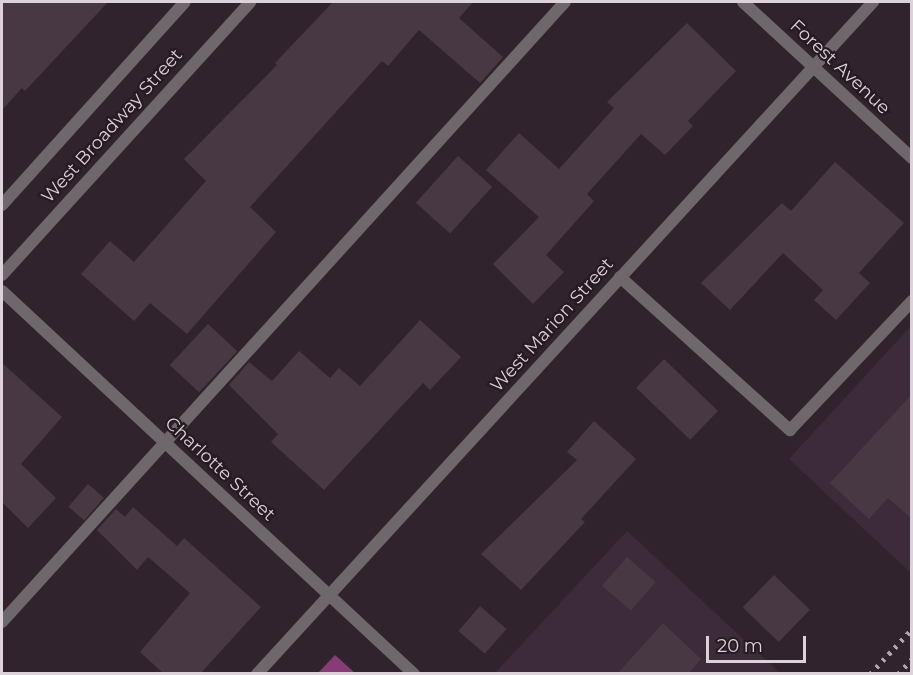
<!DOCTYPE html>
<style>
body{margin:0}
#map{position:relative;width:913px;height:675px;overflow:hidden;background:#31232d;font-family:Montserrat,sans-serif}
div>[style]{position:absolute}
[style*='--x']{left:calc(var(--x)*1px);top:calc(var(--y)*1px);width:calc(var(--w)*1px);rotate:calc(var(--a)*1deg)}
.built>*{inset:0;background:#3e2b39}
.forest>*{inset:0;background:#863c75}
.building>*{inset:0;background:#473843;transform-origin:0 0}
.service>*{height:12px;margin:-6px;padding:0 6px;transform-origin:6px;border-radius:6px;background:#6e676c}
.minor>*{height:12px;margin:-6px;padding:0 6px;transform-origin:6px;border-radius:6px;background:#6e676c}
.rail>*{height:4.5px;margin-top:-2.25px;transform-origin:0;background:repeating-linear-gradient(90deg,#b0a5ac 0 3px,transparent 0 9px)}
span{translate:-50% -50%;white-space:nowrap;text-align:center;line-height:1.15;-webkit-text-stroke:4.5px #271a23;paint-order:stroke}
.street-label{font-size:18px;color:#dcd2d9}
.frame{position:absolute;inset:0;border:3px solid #dcd2d9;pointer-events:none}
.scale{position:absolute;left:706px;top:636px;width:100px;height:27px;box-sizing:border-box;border:3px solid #dcd2d9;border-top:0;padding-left:8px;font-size:18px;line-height:21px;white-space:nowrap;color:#dcd2d9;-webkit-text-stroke:4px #271a23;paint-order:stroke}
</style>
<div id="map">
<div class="built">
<i style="clip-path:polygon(911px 326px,911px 570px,910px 572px,789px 459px)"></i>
<i style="clip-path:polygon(627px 531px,780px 673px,494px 674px)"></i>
</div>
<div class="forest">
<i style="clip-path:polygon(335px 655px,355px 673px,318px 673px)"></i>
</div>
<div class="building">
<i style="clip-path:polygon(2px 2px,108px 2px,25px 91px,22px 88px,2px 110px)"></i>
<i style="clip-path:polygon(333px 2px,473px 2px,459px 18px,503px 57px,480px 83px,419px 30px,388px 66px,382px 61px,250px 207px,276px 232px,187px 334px,150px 303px,134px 321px,81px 274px,110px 241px,134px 262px,206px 181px,184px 159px,277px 65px,275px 63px)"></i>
<i style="clip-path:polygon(687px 23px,736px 71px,688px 121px,693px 126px,665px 155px,641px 134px,587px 194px,594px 201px,546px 255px,564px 272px,533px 304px,493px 264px,539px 217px,486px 170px,519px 133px,559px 169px,614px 108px,607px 102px)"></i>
<i style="left:458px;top:156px;width:46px;height:63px;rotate:42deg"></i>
<i style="clip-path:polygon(835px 162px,904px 223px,859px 273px,870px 283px,836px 320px,814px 300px,823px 290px,783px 253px,730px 310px,701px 283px,782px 203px,791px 211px)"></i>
<i style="clip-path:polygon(420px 320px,461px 357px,430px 390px,423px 383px,324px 490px,271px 442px,278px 434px,229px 385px,249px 362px,272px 381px,299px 351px,330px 378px,339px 368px,360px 386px)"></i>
<i style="left:208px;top:324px;width:40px;height:56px;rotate:43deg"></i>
<i style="left:664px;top:359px;width:75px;height:40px;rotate:44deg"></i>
<i style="clip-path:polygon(2px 363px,62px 417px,21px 464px,56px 498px,28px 528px,2px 502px)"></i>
<i style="clip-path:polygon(912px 394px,912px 519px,888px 498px,869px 519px,830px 483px)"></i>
<i style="clip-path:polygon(594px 421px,636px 459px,581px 519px,585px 522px,521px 590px,481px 554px,577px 460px,567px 452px)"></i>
<i style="left:88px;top:484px;width:21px;height:30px;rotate:41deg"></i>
<i style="clip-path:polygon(133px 507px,177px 546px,184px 538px,261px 607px,200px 674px,164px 674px,140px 652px,190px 593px,148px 557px,137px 570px,97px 530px,116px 509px,125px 517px)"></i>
<i style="left:627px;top:557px;width:38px;height:38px;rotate:41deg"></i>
<i style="left:774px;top:575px;width:50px;height:45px;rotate:44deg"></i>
<i style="left:480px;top:606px;width:35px;height:33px;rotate:41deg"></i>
<i style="clip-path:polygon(663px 623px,701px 659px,688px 674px,617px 674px)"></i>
</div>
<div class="service">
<i style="--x:620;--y:277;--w:229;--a:42"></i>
<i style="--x:790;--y:430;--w:178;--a:-46.6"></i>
<i style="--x:2;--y:622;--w:837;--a:-47.76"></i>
</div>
<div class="minor">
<i style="--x:743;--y:2;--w:230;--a:42.7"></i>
<i style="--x:2;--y:205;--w:273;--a:-48"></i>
<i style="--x:2;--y:275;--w:369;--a:-47.7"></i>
<i style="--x:2;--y:291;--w:563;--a:42.91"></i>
<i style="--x:257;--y:674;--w:912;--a:-47.49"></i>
</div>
<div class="rail">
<i style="--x:870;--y:674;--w:62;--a:-47"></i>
<i style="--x:898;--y:674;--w:21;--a:-47"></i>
</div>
<div class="street-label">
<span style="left:840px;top:67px;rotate:43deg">Forest Avenue</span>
<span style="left:112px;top:126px;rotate:-48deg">West Broadway Street</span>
<span style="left:552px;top:325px;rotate:-48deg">West Marion Street</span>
<span style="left:220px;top:469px;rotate:43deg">Charlotte Street</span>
</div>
<div class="frame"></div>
<div class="scale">20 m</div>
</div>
